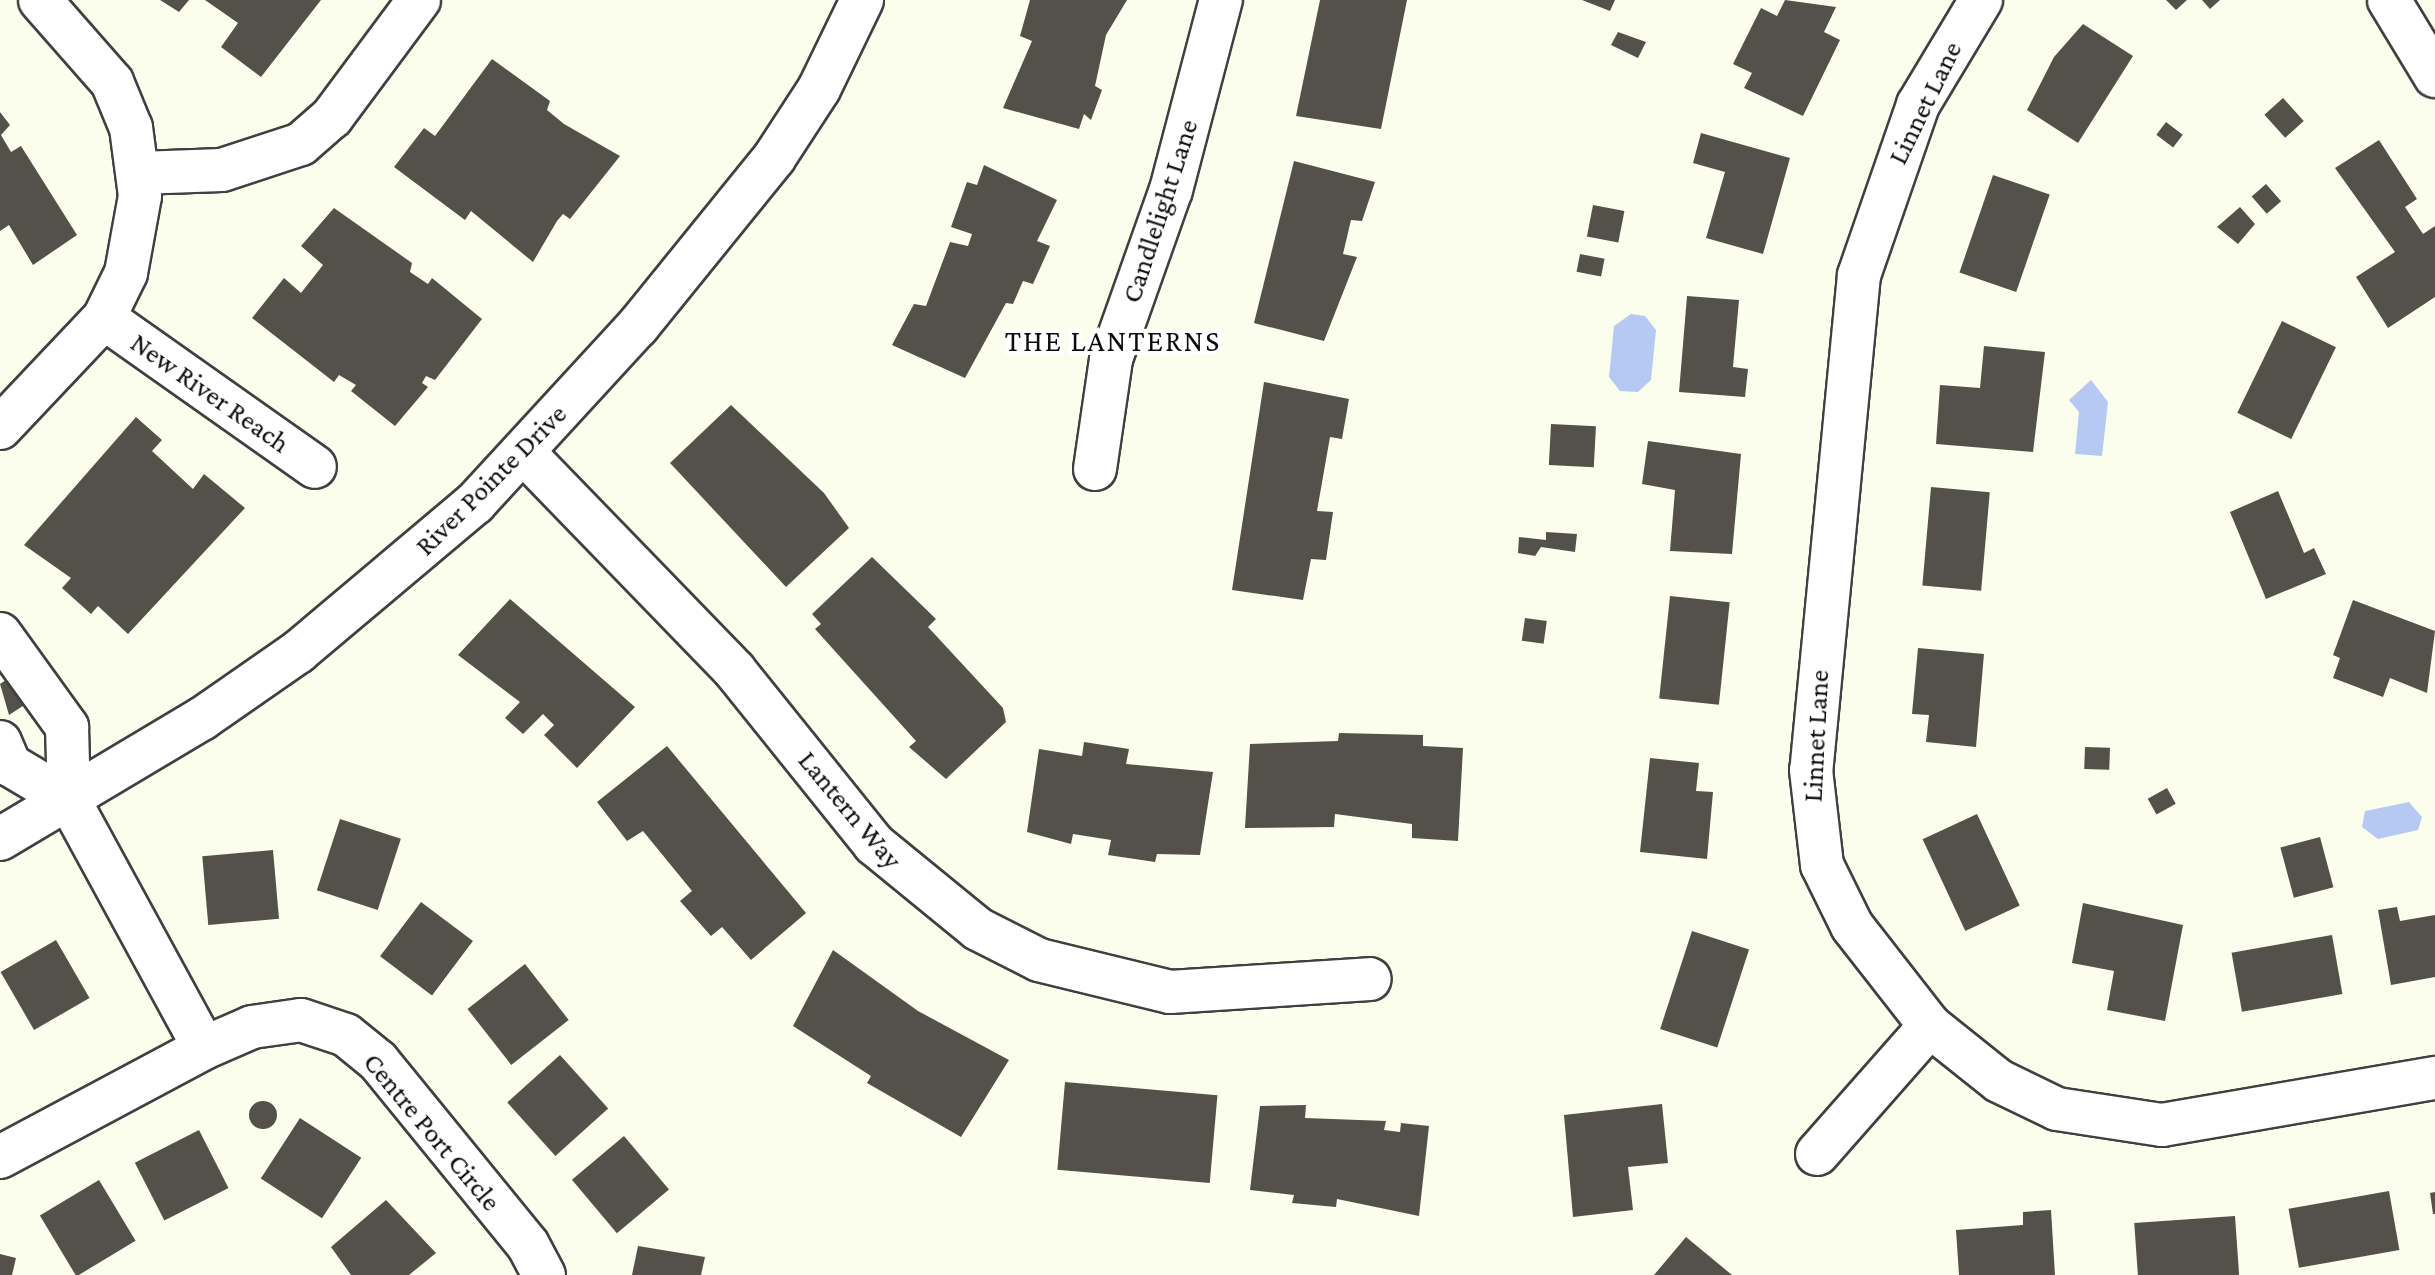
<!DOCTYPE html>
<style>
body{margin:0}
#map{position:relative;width:2435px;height:1275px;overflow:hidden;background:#fcfeed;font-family:"Crimson Pro",serif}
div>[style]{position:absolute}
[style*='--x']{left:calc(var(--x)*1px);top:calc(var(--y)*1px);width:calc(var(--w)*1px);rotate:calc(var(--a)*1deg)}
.water>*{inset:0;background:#b5c9f2}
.building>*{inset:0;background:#54514a;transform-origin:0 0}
.round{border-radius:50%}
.roads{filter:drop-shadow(2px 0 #404040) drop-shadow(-2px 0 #404040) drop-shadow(0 2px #404040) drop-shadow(0 -2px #404040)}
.minor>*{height:42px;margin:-21px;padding:0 21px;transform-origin:21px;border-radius:21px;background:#fff}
span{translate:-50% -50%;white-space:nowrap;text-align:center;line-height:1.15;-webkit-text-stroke:8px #fff;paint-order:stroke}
.street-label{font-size:28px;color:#0d0d0d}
.neighbourhood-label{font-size:30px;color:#0d0d0d;letter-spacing:2px}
</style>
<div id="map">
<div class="water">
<i style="clip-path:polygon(1631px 314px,1645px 316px,1656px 330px,1651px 380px,1638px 392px,1620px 391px,1609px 377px,1614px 326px)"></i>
<i style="clip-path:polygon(2091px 380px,2108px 402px,2102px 456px,2075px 454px,2079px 412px,2069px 400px)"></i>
<i style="clip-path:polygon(2409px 802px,2422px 817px,2418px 830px,2378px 839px,2362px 827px,2365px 811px)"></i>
</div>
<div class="building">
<i style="clip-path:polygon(160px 0,189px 0,179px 12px)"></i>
<i style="clip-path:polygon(205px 0,321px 0,261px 77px,221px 47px,238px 23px)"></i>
<i style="clip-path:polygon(1030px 0,1127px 0,1106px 35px,1095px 86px,1102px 90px,1091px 120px,1084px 114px,1079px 129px,1003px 108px,1032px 41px,1020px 36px)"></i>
<i style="clip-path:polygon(1320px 0,1407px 0,1381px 129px,1296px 116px)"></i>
<i style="clip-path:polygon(1582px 0,1615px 0,1610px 11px)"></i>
<i style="clip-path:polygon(1785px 0,1836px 7px,1824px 32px,1840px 40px,1803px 116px,1744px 88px,1752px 73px,1733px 64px,1761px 8px,1777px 16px)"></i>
<i style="clip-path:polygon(2166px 0,2187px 0,2176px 10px)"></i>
<i style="clip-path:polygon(2202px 0,2220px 0,2210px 9px)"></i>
<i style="clip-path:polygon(2083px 24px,2133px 56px,2078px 143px,2027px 110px,2054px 57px)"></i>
<i style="clip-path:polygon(1618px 32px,1646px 42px,1638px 58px,1611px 45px)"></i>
<i style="clip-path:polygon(492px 59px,550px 101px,547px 110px,564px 124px,620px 156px,570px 219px,563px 214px,557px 221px,533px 262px,471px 211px,465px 220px,394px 167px,424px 128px,435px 136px)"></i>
<i style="left:2283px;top:98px;width:31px;height:25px;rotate:48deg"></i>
<i style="clip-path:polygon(0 112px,10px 125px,1px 135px,11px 152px,21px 146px,77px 235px,33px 265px,9px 225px,0 231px)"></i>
<i style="left:2166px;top:122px;width:21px;height:16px;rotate:37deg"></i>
<i style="clip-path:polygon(1701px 133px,1790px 158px,1763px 254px,1706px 238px,1725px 172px,1693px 163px)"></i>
<i style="clip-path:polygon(2379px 140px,2417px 199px,2405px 207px,2423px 234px,2435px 226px,2435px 297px,2388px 328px,2356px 277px,2395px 252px,2335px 168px)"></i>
<i style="clip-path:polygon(1294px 161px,1375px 182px,1362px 221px,1351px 220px,1343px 254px,1357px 257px,1324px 341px,1254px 323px)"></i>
<i style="clip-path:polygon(984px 165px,1057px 200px,1037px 241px,1050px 246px,1033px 284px,1023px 281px,1013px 304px,1006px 303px,965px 378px,892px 345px,914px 304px,926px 306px,950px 242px,968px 246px,972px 234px,951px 227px,967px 182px,977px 185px)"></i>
<i style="left:1993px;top:175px;width:60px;height:103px;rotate:19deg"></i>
<i style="left:2266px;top:184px;width:23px;height:19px;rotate:49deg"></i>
<i style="left:1593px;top:205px;width:32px;height:32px;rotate:11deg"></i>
<i style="clip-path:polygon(2240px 207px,2255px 224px,2238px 244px,2217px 227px)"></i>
<i style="clip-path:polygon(334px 208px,412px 263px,410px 272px,428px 284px,432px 278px,482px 319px,435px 380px,426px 376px,422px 383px,428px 387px,395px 426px,351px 391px,356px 385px,339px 375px,334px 382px,252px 318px,284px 278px,301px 293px,323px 265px,301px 246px)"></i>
<i style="left:1580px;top:254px;width:25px;height:18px;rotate:11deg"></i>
<i style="clip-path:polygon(1687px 296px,1739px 300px,1733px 367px,1748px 369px,1745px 397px,1679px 392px)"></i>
<i style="left:2282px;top:321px;width:60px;height:102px;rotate:26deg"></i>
<i style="clip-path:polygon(1984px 346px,2045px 352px,2033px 452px,1936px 444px,1940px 385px,1980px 388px)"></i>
<i style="clip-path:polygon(1264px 382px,1349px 399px,1342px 439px,1330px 437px,1317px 511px,1333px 512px,1326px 560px,1311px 559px,1303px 600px,1232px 590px)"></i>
<i style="clip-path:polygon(731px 405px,824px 493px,849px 528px,786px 587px,670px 463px)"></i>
<i style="clip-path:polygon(136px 417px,162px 440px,152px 451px,193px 489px,204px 474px,245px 508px,128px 634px,98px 606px,91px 614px,62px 588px,71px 578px,24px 545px)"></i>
<i style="left:1551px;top:424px;width:45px;height:41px;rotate:3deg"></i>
<i style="clip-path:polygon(1648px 441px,1741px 454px,1732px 554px,1670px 551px,1675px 490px,1642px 484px)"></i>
<i style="left:1931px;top:487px;width:59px;height:99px;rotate:5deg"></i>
<i style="clip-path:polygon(2278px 491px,2304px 553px,2314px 548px,2326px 574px,2266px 599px,2230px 512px)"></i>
<i style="clip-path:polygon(1546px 532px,1577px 534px,1575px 552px,1541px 547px,1535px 556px,1518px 553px,1519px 537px,1546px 540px)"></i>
<i style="clip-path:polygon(872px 557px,936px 619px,928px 627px,1003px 708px,1006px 722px,946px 779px,909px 747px,916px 741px,815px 629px,821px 624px,812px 614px)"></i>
<i style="left:1670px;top:596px;width:60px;height:103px;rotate:6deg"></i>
<i style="clip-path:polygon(510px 599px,635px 707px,577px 768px,544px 735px,554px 725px,543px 714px,523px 734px,505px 718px,520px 702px,458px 655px)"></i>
<i style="clip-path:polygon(2353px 600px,2435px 631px,2427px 693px,2390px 678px,2383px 697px,2333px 678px,2340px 658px,2333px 655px)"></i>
<i style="left:1525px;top:618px;width:22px;height:23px;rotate:8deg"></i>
<i style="clip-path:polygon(1918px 648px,1984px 654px,1976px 747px,1926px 742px,1929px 715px,1912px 714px)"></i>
<i style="clip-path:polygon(12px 676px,29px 702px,9px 715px,0 684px)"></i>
<i style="clip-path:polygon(1339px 733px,1423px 735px,1423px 746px,1463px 748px,1458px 841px,1412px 838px,1412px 824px,1335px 814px,1334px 827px,1245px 828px,1250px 744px,1338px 741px)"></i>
<i style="clip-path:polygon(1084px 742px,1129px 749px,1126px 764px,1213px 772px,1200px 855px,1157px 854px,1155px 862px,1108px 855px,1111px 840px,1073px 834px,1071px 844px,1027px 832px,1039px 749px,1082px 756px)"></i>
<i style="clip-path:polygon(667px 746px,806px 913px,751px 960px,722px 927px,711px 936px,680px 901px,692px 891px,643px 831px,627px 841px,597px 802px)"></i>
<i style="left:2085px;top:747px;width:25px;height:22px;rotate:2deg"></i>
<i style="clip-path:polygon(1650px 758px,1699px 763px,1696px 791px,1713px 792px,1707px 859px,1640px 852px)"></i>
<i style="left:2167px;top:788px;width:18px;height:22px;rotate:61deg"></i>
<i style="left:1977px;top:814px;width:101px;height:60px;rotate:65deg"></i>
<i style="left:340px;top:819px;width:64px;height:75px;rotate:18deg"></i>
<i style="left:2320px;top:837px;width:52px;height:41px;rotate:75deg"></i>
<i style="left:273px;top:850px;width:69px;height:71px;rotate:85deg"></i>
<i style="left:421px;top:902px;width:65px;height:68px;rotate:37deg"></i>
<i style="clip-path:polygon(2083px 903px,2183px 925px,2165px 1021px,2107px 1010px,2114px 971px,2072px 963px)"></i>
<i style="clip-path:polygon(2397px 907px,2400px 921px,2435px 915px,2435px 977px,2391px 985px,2378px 910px)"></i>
<i style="left:1692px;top:931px;width:60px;height:103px;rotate:18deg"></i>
<i style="left:2332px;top:935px;width:60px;height:102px;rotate:80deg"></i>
<i style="left:56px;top:940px;width:67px;height:64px;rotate:60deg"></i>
<i style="clip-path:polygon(833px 950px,918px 1011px,1009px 1060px,961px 1137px,867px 1083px,871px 1076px,793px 1026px)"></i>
<i style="left:525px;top:964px;width:71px;height:73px;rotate:52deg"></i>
<i style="left:560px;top:1055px;width:72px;height:71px;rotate:48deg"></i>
<i style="left:1065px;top:1082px;width:153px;height:88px;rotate:5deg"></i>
<i class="round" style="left:249px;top:1101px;width:28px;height:28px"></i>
<i style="clip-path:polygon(1662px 1104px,1668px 1163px,1628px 1167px,1633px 1210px,1573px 1217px,1564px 1115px)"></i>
<i style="clip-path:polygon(1306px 1105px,1305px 1118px,1386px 1121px,1384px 1130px,1400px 1132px,1401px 1123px,1429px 1126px,1419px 1216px,1337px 1199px,1336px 1207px,1292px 1203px,1294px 1195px,1250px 1190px,1260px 1106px)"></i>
<i style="left:300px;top:1118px;width:73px;height:72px;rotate:33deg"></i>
<i style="left:199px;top:1130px;width:65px;height:72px;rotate:63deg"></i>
<i style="left:624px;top:1136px;width:70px;height:68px;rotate:50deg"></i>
<i style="left:99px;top:1180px;width:71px;height:69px;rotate:59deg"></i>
<i style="left:2389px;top:1191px;width:60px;height:102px;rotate:80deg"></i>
<i style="clip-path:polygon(2435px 1192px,2435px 1214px,2433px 1214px,2430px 1193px)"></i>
<i style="clip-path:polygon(386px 1200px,436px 1253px,409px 1275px,351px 1275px,331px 1247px)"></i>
<i style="clip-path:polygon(2051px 1210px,2055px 1275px,1959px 1275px,1956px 1230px,2023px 1225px,2023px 1212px)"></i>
<i style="left:2235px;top:1216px;width:59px;height:101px;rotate:86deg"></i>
<i style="clip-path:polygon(1686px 1237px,1732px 1275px,1654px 1275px)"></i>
<i style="clip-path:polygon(638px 1246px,705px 1257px,701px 1275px,632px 1275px)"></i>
<i style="clip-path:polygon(0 1254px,16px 1258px,12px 1275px,0 1275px)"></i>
</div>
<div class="roads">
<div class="minor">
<i style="--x:1981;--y:0;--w:122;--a:121"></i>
<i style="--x:1918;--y:105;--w:180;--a:109.1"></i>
<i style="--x:1859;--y:275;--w:497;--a:95.5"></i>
<i style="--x:1811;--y:770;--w:96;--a:83.4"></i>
<i style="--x:1822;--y:865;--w:68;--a:63.8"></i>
<i style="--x:1852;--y:926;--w:127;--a:52"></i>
<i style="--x:1930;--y:1026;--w:88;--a:38.6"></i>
<i style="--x:1999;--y:1081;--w:64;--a:25.8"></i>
<i style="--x:2057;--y:1109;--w:106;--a:8.7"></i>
<i style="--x:2162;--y:1125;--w:277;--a:-9.8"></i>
<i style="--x:2389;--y:0;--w:89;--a:58.8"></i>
<i style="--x:139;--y:173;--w:83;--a:-2.1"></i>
<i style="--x:222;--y:170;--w:83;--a:-18.2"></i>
<i style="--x:301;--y:144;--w:41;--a:-41.1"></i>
<i style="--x:332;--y:117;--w:146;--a:-53.4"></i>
<i style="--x:104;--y:318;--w:258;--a:35.2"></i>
<i style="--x:0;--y:428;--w:151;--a:-46.6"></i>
<i style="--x:104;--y:318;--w:50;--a:-63.9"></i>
<i style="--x:126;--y:273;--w:78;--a:-79.7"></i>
<i style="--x:140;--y:196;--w:69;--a:-97.5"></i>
<i style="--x:131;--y:128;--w:50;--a:-112.4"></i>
<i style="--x:112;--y:82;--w:109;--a:-131.3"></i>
<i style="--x:524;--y:453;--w:303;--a:45.9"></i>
<i style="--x:735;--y:671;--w:222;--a:51.2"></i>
<i style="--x:874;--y:844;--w:134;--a:39.3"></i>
<i style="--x:978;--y:929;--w:68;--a:26.9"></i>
<i style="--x:1039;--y:960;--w:135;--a:13.7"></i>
<i style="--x:1170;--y:992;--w:200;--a:-3.7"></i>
<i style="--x:1095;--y:469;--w:111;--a:-81.7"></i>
<i style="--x:1111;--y:359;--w:179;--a:-70.5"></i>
<i style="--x:1171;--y:190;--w:196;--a:-75.3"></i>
<i style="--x:0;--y:634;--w:115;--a:54.2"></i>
<i style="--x:67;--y:727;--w:73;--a:88.4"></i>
<i style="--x:69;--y:800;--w:282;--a:61.4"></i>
<i style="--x:0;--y:742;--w:25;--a:67"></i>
<i style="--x:10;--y:765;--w:69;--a:30.7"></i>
<i style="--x:0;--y:839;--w:236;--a:-30.8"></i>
<i style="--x:203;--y:718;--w:116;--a:-34.8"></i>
<i style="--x:298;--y:652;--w:231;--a:-40.1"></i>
<i style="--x:475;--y:503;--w:241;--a:-47.4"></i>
<i style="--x:638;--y:326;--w:216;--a:-51"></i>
<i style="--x:774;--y:158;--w:82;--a:-56.9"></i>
<i style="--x:819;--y:89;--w:99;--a:-64.2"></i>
<i style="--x:1817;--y:1154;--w:171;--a:-48.6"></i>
<i style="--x:0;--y:1157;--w:231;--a:-28.1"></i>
<i style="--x:204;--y:1048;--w:52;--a:-23.6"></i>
<i style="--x:252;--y:1027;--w:49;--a:-8.1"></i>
<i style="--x:301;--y:1020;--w:47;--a:18.4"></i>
<i style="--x:346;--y:1035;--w:41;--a:39.1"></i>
<i style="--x:378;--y:1061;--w:237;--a:50.8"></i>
<i style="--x:528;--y:1245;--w:34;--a:62"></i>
</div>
</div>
<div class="street-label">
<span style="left:1925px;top:103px;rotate:-64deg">Linnet Lane</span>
<span style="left:1160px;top:211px;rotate:-72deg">Candlelight Lane</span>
<span style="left:210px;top:393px;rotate:35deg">New River Reach</span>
<span style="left:491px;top:480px;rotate:-45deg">River Pointe Drive</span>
<span style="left:1816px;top:736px;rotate:-87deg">Linnet Lane</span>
<span style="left:850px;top:810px;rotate:50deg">Lantern Way</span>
<span style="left:432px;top:1132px;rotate:50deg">Centre Port Circle</span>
</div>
<div class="neighbourhood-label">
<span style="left:1113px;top:341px">THE LANTERNS</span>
</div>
</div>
